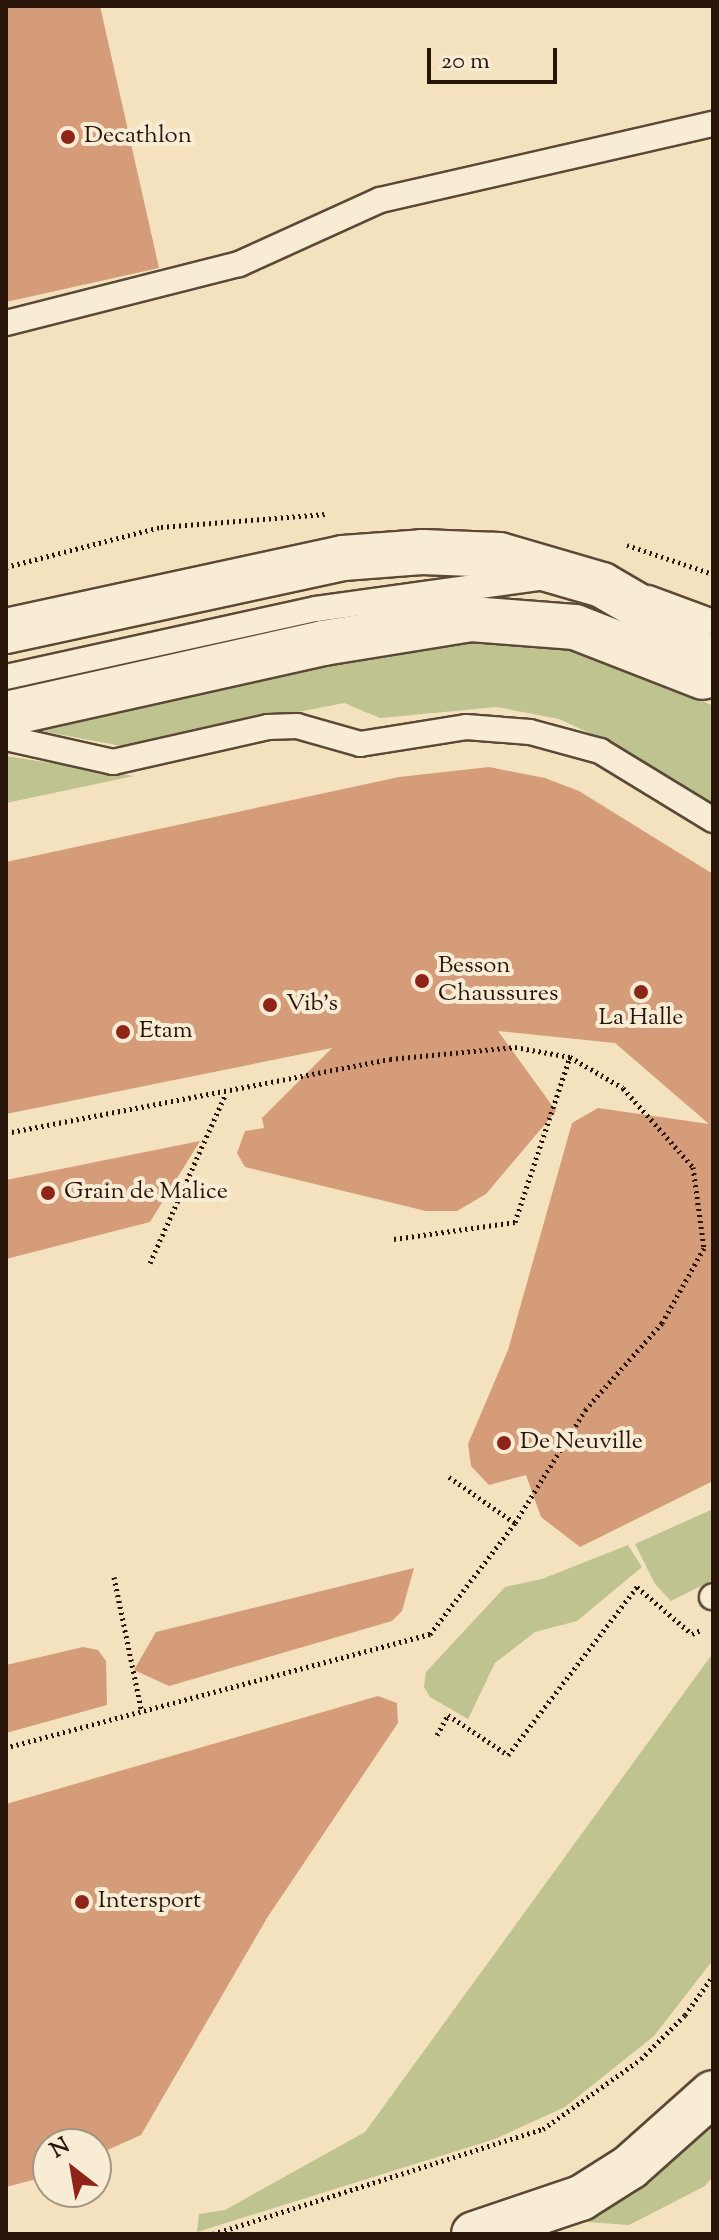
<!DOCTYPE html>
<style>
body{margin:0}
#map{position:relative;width:719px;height:2240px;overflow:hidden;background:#f4e2bf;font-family:"Sorts Mill Goudy",serif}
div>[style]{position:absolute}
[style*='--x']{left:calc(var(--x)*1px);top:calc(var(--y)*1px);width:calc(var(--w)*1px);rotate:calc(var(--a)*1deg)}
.green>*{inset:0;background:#bec390}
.building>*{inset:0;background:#d59c79}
.path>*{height:5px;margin-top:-2.5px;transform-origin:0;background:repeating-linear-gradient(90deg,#291409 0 2px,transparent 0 6px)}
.roads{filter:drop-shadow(2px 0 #5c4836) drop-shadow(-2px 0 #5c4836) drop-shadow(0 2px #5c4836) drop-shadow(0 -2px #5c4836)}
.lane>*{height:24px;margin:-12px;padding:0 12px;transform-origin:12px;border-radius:12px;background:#f8ecd5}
.street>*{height:44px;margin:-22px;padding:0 22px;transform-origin:22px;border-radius:22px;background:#f8ecd5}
.dots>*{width:22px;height:22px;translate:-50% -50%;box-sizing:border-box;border:4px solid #f8ecd5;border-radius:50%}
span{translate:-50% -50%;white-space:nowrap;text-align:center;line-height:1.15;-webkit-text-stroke:8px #f8ecd5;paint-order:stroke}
.poi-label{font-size:24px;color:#291409}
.left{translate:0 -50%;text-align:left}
.frame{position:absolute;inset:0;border:8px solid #291409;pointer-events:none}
.north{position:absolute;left:32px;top:2128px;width:80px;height:80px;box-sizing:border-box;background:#f8ecd5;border:2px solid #a59683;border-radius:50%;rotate:329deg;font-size:22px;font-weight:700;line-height:32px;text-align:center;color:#291409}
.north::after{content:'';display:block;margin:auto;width:28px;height:36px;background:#8f2418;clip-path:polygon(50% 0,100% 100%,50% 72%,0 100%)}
.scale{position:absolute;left:427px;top:48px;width:130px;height:36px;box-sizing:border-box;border:4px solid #291409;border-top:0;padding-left:10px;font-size:24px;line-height:28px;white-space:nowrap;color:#291409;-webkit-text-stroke:6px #f8ecd5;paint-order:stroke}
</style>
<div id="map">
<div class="green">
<i style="clip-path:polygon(529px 635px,663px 680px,713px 706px,713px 807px,620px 747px,559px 719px,497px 707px,380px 718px,344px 703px,122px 746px,14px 726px,328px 655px)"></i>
<i style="clip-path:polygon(6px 756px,134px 776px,6px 803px)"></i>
<i style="clip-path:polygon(713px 1509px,713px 1580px,671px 1601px,655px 1584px,635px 1544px)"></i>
<i style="clip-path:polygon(628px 1545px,642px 1567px,577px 1621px,535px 1632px,495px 1663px,468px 1719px,430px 1697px,424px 1687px,426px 1672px,505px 1587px,542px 1579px)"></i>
<i style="clip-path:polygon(713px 1653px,713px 1960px,654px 2036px,565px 2107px,495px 2139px,197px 2232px,199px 2214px,225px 2210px,365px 2132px)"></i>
<i style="clip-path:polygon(713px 2124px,713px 2176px,705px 2186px,629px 2225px,588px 2222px,639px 2188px)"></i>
</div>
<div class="building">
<i style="clip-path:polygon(6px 6px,100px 6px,159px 268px,6px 302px)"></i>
<i style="clip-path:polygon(489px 767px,545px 778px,579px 791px,713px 874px,713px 1481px,580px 1547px,541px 1517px,526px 1475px,489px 1485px,471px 1466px,468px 1444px,508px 1350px,572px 1123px,598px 1108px,709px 1124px,615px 1043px,498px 1031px,556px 1111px,486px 1194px,457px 1211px,426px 1211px,245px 1167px,237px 1153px,245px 1131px,264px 1128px,262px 1118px,332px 1048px,6px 1114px,6px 862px,399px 777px)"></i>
<i style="clip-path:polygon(200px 1141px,150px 1222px,6px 1259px,6px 1180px)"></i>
<i style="clip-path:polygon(414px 1568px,402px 1611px,392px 1621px,169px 1686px,134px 1670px,156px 1632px)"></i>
<i style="clip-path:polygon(83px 1647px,98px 1650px,106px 1661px,107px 1705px,6px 1733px,6px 1665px)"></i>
<i style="clip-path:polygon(378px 1696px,397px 1703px,398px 1723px,267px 1918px,141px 2135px,96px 2155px,96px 2144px,48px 2144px,48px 2176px,6px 2187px,6px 1804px)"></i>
</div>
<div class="path">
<i style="--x:627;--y:545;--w:91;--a:18.6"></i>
<i style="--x:6;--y:567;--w:160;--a:-14.5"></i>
<i style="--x:161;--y:527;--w:165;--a:-4.5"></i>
<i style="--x:6;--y:1133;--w:391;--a:-10.9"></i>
<i style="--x:390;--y:1059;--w:126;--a:-5.5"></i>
<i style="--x:515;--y:1047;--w:56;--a:10.3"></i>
<i style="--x:570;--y:1057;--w:61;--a:30.3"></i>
<i style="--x:623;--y:1088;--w:106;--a:48.5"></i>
<i style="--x:693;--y:1167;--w:82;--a:82.3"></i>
<i style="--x:704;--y:1248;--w:86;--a:119.2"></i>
<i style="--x:662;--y:1323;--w:115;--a:131.5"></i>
<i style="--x:586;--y:1409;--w:134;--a:121.9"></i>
<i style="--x:515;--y:1523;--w:140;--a:127.4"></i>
<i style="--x:430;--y:1634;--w:439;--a:165"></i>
<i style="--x:394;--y:1239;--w:122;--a:-8"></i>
<i style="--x:515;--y:1222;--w:174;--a:-71.6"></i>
<i style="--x:150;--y:1263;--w:186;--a:-65.9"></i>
<i style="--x:449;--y:1477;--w:80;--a:34.9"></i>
<i style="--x:114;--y:1577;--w:135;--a:78.4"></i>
<i style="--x:437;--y:1735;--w:23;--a:-61"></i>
<i style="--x:448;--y:1715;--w:72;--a:33.7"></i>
<i style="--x:508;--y:1755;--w:212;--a:-52.5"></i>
<i style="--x:637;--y:1587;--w:72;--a:40.5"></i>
<i style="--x:692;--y:1634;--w:10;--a:-24"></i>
<i style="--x:213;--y:2234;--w:346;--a:-17.7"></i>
<i style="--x:543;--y:2129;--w:120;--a:-35.5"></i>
<i style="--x:641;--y:2059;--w:62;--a:-45"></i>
<i style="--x:685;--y:2015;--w:48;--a:-54.3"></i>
</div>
<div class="roads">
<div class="lane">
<i style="--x:6;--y:323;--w:240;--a:-14.2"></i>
<i style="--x:239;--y:264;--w:155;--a:-24.4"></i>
<i style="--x:380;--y:200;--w:342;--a:-12.9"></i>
<i style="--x:648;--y:598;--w:69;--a:20.3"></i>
<i style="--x:6;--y:677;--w:317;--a:-12.4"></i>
<i style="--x:316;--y:609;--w:224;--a:-7.9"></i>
<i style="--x:6;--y:738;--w:110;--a:12.6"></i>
<i style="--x:113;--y:762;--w:159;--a:-12.7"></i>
<i style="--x:268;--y:727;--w:29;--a:-2"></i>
<i style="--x:297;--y:726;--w:66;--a:15.9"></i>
<i style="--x:360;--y:744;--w:107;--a:-9.1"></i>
<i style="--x:466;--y:727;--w:64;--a:4.5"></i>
<i style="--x:530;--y:732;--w:73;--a:15.2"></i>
<i style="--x:600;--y:751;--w:132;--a:31.4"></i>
<i style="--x:712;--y:1597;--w:1;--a:-45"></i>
</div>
<div class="street">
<i style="--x:6;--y:631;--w:345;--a:-12.2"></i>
<i style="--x:343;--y:558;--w:79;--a:-4.3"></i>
<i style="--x:422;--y:552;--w:77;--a:2.2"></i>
<i style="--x:499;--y:555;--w:107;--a:16.2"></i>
<i style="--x:602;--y:585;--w:56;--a:30.3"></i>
<i style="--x:650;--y:613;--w:81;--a:39"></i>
<i style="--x:6;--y:714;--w:325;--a:-12.6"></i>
<i style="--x:323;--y:643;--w:150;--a:-9.2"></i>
<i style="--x:471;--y:619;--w:104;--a:4.4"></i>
<i style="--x:575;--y:627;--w:137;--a:21.3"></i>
<i style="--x:474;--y:2234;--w:113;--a:-18.6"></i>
<i style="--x:581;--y:2198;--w:58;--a:-32.3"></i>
<i style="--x:630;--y:2167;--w:111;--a:-41.7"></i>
</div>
</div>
<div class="dots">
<i style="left:68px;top:137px;background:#8f2418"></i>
<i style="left:422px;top:981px;background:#8f2418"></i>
<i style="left:641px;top:992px;background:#8f2418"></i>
<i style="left:270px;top:1005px;background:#8f2418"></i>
<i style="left:123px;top:1032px;background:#8f2418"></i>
<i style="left:48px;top:1193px;background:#8f2418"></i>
<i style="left:504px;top:1443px;background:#8f2418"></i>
<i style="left:82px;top:1902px;background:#8f2418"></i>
</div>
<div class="poi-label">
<span class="left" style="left:84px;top:137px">Decathlon</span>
<span class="left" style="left:438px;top:981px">Besson<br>Chaussures</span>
<span class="left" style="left:286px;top:1005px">Vib's</span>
<span style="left:641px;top:1019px">La Halle</span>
<span class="left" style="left:139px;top:1032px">Etam</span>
<span class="left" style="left:64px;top:1193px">Grain de Malice</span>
<span class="left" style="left:520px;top:1443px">De Neuville</span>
<span class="left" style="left:98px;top:1902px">Intersport</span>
</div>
<div class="frame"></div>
<div class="north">N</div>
<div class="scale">20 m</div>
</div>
